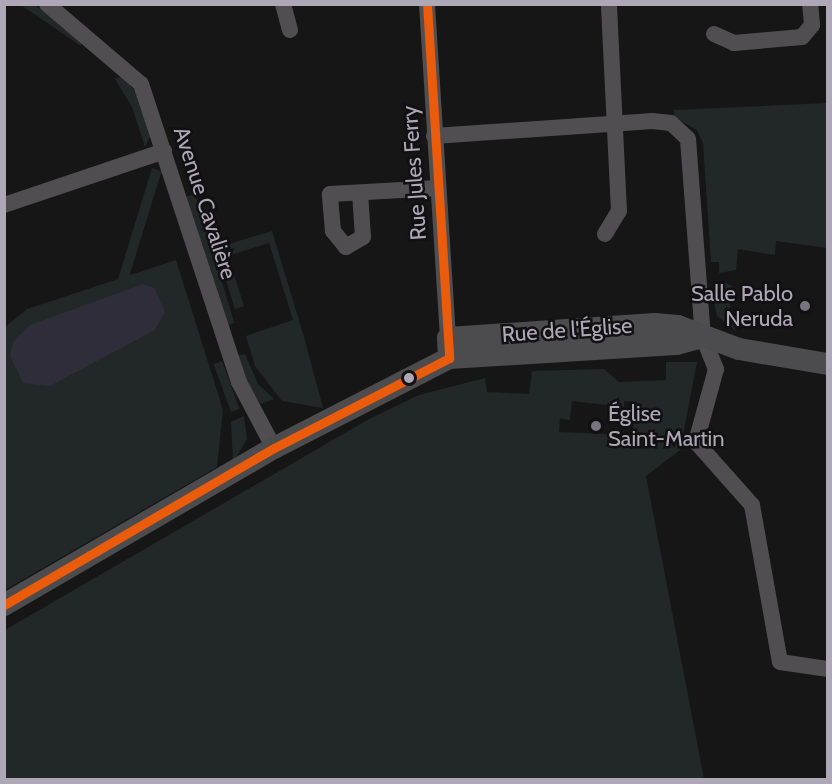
<!DOCTYPE html>
<meta charset="utf-8">
<style>
body{margin:0}
#map{position:relative;width:832px;height:784px;overflow:hidden;background:#161616;font-family:Cabin,sans-serif}
div>[style]{position:absolute}
[style*='--x']{left:calc(var(--x)*1px);top:calc(var(--y)*1px);width:calc(var(--w)*1px);rotate:calc(var(--a)*1deg)}
.green>*{inset:0;background:#222828;transform-origin:0 0}
.water>*{inset:0;background:#302d3a}
.street>*{height:16px;margin:-8px;padding:0 8px;transform-origin:8px;border-radius:8px;background:#504e51}
.secondary>*{height:22px;margin:-11px;padding:0 11px;transform-origin:11px;border-radius:11px;background:#4c4b4d}
.bus-1>*{height:9px;margin:-4.5px;padding:0 4.5px;transform-origin:4.5px;border-radius:4.5px;background:#ea5b0c}
.dots>*{width:16px;height:16px;translate:-50% -50%;box-sizing:border-box;border:3px solid #111012;border-radius:50%}
span{translate:-50% -50%;white-space:nowrap;text-align:center;line-height:1.15;-webkit-text-stroke:5px #111012;paint-order:stroke}
.street-label{font-size:22px;color:#aea8b6}
.poi-label{font-size:22px;color:#aea8b6}
.right{translate:-100% -50%;text-align:right}
.left{translate:0 -50%;text-align:left}
.frame{position:absolute;inset:0;border:6px solid #aea8b6;pointer-events:none}
</style>
<div id="map">
<div class="green">
<i style="clip-path:polygon(21px 5px,35px 5px,81px 39px,81px 46px)"></i>
<i style="clip-path:polygon(122px 76px,136px 92px,151px 135px,145px 147px,132px 107px,115px 79px)"></i>
<i style="clip-path:polygon(827px 103px,827px 248px,776px 241px,775px 255px,738px 249px,736px 270px,719px 273px,719px 262px,711px 262px,703px 143px,697px 130px,674px 117px,674px 110px)"></i>
<i style="left:152px;top:168px;width:10px;height:159px;rotate:17deg"></i>
<i style="left:195px;top:194px;width:135px;height:9px;rotate:73deg"></i>
<i style="clip-path:polygon(272px 231px,304px 337px,323px 408px,282px 401px,255px 366px,246px 336px,293px 320px,269px 243px,228px 256px,244px 306px,235px 309px,216px 248px)"></i>
<i style="clip-path:polygon(176px 260px,223px 410px,217px 467px,5px 590px,5px 327px,27px 309px)"></i>
<i style="clip-path:polygon(724px 282px,732px 286px,729px 315px,736px 331px,717px 316px,714px 302px,712px 289px,724px 289px)"></i>
<i style="clip-path:polygon(245px 354px,258px 384px,274px 399px,261px 404px,255px 397px,236px 356px)"></i>
<i style="left:222px;top:361px;width:51px;height:9px;rotate:70deg"></i>
<i style="clip-path:polygon(evenodd,666px 362px,697px 362px,680px 450px,646px 476px,704px 779px,5px 779px,5px 630px,369px 419px,419px 395px,485px 378px,487px 392px,529px 394px,532px 371px,604px 369px,619px 382px,666px 380px,666px 362px,572px 401px,624px 407px,624px 401px,634px 402px,633px 435px,559px 432px,560px 418px,561px 419px,570px 420px,570px 419px,572px 401px)"></i>
<i style="clip-path:polygon(244px 416px,247px 439px,233px 463px,231px 422px)"></i>
</div>
<div class="water">
<i style="clip-path:polygon(143px 284px,154px 288px,165px 311px,155px 330px,50px 386px,23px 383px,10px 356px,13px 342px,30px 325px)"></i>
</div>
<div class="street">
<i style="--x:47;--y:4;--w:123;--a:40.4"></i>
<i style="--x:141;--y:84;--w:314;--a:71.8"></i>
<i style="--x:239;--y:382;--w:75;--a:62.1"></i>
<i style="--x:283;--y:4;--w:27;--a:75"></i>
<i style="--x:427;--y:4;--w:335;--a:86.4"></i>
<i style="--x:714;--y:34;--w:22;--a:24"></i>
<i style="--x:734;--y:43;--w:68;--a:-5"></i>
<i style="--x:802;--y:37;--w:16;--a:-50"></i>
<i style="--x:812;--y:25;--w:21;--a:-95"></i>
<i style="--x:434;--y:136;--w:219;--a:-3.9"></i>
<i style="--x:652;--y:121;--w:19;--a:6"></i>
<i style="--x:671;--y:123;--w:23;--a:43"></i>
<i style="--x:688;--y:139;--w:199;--a:85.7"></i>
<i style="--x:703;--y:337;--w:35;--a:68"></i>
<i style="--x:716;--y:369;--w:76;--a:105.3"></i>
<i style="--x:696;--y:442;--w:84;--a:48.4"></i>
<i style="--x:752;--y:505;--w:159;--a:79.9"></i>
<i style="--x:780;--y:662;--w:49;--a:8.3"></i>
<i style="--x:360;--y:193;--w:44;--a:86.1"></i>
<i style="--x:363;--y:237;--w:20;--a:150"></i>
<i style="--x:346;--y:247;--w:21;--a:-129"></i>
<i style="--x:333;--y:231;--w:37;--a:-95"></i>
<i style="--x:330;--y:194;--w:108;--a:-3.2"></i>
<i style="--x:4;--y:205;--w:169;--a:-18.6"></i>
<i style="--x:605;--y:234;--w:27;--a:-59"></i>
<i style="--x:619;--y:211;--w:207;--a:-92.8"></i>
</div>
<div class="secondary">
<i style="--x:449;--y:358;--w:20;--a:-93"></i>
<i style="--x:448;--y:338;--w:207;--a:-3.9"></i>
<i style="--x:655;--y:324;--w:23;--a:5"></i>
<i style="--x:678;--y:326;--w:65;--a:20.7"></i>
<i style="--x:739;--y:349;--w:90;--a:9.6"></i>
<i style="--x:4;--y:605;--w:312;--a:-30.2"></i>
<i style="--x:274;--y:448;--w:197;--a:-27.2"></i>
<i style="--x:449;--y:358;--w:227;--a:-3.5"></i>
<i style="--x:676;--y:344;--w:28;--a:-15"></i>
</div>
<div class="bus-1">
<i style="--x:427;--y:4;--w:355;--a:86.4"></i>
<i style="--x:4;--y:605;--w:312;--a:-30.2"></i>
<i style="--x:274;--y:448;--w:197;--a:-27.2"></i>
</div>
<div class="dots">
<i style="left:805px;top:306px;background:#79757e"></i>
<i style="left:409px;top:378px;background:#aea8b6"></i>
<i style="left:596px;top:426px;background:#79757e"></i>
</div>
<div class="street-label">
<span style="left:414px;top:173px;rotate:-94deg">Rue Jules Ferry</span>
<span style="left:205px;top:203px;rotate:72deg">Avenue Cavalière</span>
<span style="left:567px;top:330px;rotate:-4deg">Rue de l'Église</span>
</div>
<div class="poi-label">
<span class="right" style="left:793px;top:306px">Salle Pablo<br>Neruda</span>
<span class="left" style="left:608px;top:426px">Église<br>Saint-Martin</span>
</div>
<div class="frame"></div>
</div>
